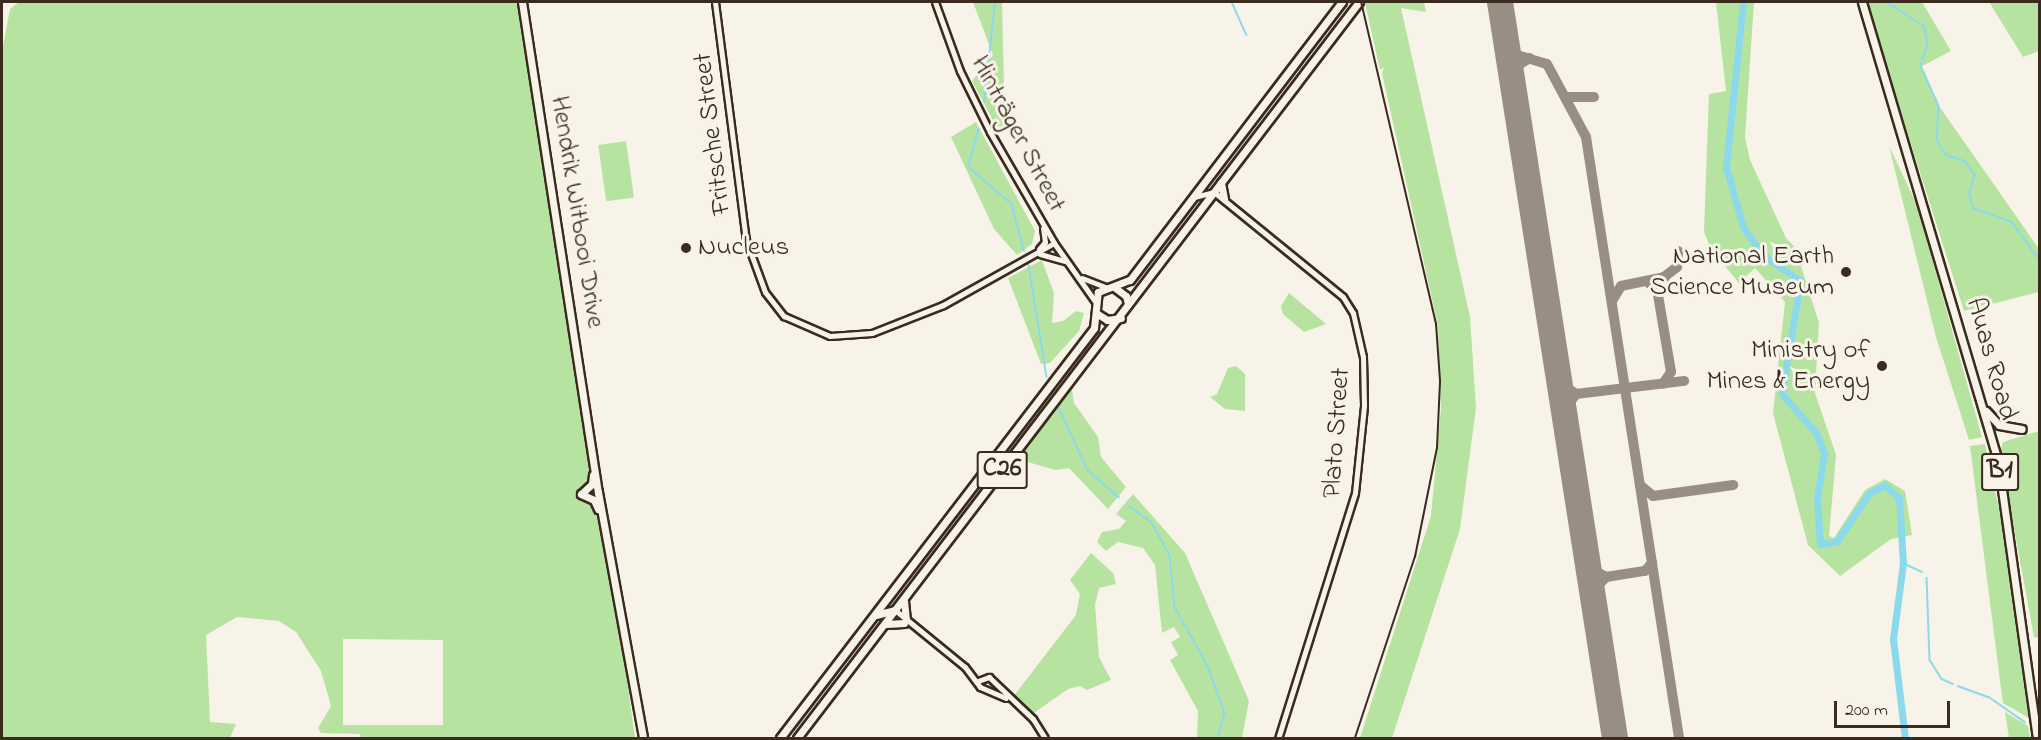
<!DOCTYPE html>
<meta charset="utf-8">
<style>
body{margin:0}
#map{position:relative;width:2041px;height:740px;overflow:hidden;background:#f7f3e8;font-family:"Indie Flower",sans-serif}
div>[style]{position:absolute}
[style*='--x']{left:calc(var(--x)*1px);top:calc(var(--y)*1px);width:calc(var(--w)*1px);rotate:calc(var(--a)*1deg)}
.green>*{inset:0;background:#b7e3a1;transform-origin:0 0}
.stream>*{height:1.5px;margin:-0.75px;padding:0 0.75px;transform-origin:0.75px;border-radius:0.75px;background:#8bd9ea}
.river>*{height:7px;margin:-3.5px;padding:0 3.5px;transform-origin:3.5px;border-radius:3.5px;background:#8bd9ea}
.taxiway>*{height:10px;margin:-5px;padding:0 5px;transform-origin:5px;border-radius:5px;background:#998e83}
.runway>*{height:26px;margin:-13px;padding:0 13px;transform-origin:13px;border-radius:13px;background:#998e83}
.roads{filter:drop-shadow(2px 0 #3b2a1e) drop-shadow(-2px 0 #3b2a1e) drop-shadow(0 2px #3b2a1e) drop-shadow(0 -2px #3b2a1e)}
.minor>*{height:5px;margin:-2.5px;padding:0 2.5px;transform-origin:2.5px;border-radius:2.5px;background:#f7f3e8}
.major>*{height:7px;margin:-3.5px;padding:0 3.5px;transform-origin:3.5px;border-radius:3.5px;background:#f7f3e8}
.rail>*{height:1.5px;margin:-0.75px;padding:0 0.75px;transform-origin:0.75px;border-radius:0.75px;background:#3b2a1e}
.dots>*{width:16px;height:16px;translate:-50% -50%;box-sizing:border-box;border:3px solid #f7f3e8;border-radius:50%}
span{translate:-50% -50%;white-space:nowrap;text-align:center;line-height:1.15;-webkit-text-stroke:6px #f7f3e8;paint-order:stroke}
.shield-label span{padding:2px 4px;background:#f7f3e8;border:2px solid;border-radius:4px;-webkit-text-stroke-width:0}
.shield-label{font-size:26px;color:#3b2a1e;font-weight:700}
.street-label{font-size:27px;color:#3b2a1e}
.poi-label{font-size:27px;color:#3b2a1e}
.left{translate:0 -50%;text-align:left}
.right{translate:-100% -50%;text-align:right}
.frame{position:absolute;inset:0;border:3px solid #3b2a1e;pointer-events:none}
.scale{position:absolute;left:1834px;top:701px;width:116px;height:27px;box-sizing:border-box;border:3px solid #3b2a1e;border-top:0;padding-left:8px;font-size:18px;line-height:21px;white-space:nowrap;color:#3b2a1e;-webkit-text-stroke:4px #f7f3e8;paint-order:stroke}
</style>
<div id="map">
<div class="green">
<i style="clip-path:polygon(evenodd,19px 2px,518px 2px,594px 477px,581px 494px,598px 508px,607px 538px,635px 738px,361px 738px,360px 734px,321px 733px,318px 728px,331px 706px,321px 671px,296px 632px,279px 621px,237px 617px,206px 635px,210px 722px,236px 724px,230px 738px,2px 738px,2px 52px,10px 9px,19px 2px,343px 639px,443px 640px,443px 725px,343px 725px,343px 639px)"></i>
<i style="clip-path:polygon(973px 2px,1002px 2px,1004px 88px,996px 94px,1013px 119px,1003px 127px,996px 126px,972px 81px,993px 55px)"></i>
<i style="clip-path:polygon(1424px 2px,1426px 12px,1401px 8px,1470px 317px,1476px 408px,1460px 529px,1392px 738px,1360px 738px,1431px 516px,1441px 409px,1438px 326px,1382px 73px,1384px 67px,1380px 70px,1365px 3px)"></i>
<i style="clip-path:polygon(1716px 2px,1754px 2px,1745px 137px,1750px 160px,1786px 238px,1809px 262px,1801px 266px,1819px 323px,1815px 393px,1836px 455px,1829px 536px,1834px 538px,1865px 490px,1885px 479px,1905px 491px,1912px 535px,1891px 539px,1840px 576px,1808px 545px,1773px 413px,1785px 302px,1755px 268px,1739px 283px,1711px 249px,1704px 232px,1709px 94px,1726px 91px)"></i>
<i style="clip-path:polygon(1866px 2px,1922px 2px,1951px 51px,1922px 66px,1939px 106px,2039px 249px,2039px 292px,1964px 311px)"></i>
<i style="clip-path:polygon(1989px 2px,2039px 2px,2039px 51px,2023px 57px)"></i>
<i style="clip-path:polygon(976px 122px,1035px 231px,1032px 244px,1017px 255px,994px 229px,951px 137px)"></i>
<i style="left:626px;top:141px;width:57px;height:28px;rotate:82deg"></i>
<i style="clip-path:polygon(1889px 146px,1917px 205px,1982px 437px,1969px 440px,1936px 337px)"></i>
<i style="clip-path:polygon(1042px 260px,1054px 293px,1052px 323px,1063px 321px,1076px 311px,1084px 313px,1079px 331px,1050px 363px,1041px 364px,1008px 278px)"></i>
<i style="clip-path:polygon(1289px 293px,1326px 324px,1304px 332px,1283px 314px,1281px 306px)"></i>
<i style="clip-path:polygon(1236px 366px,1245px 374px,1245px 411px,1225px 409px,1210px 397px,1217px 394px,1228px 368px)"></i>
<i style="clip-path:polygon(1071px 384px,1074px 403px,1098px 437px,1101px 457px,1126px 487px,1108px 509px,1069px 468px,1055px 470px,1014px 458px)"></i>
<i style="clip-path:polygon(2039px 431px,2040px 432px,2039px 638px,2034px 637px,2000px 452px,2003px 442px)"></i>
<i style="clip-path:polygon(1985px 444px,2004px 532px,2029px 718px,2003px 703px,2001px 688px,1970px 446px)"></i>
<i style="clip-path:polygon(1133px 494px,1185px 553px,1249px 701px,1242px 738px,1197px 738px,1198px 711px,1170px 660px,1178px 655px,1171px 642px,1180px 637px,1174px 627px,1162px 633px,1155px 565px,1143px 548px,1118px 542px,1106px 551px,1097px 542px,1102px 532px,1119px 529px,1126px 521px,1116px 514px)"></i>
<i style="clip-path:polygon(1091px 553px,1113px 573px,1116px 584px,1099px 588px,1095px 605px,1099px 657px,1111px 680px,1087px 690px,1080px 686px,1068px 689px,1034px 713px,1013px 697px,1076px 615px,1080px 594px,1070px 580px)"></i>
<i style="clip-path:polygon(2005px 712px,2028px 726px,2030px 738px,2009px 738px)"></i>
</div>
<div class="stream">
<i style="--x:1232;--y:2;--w:36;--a:66"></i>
<i style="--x:1886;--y:2;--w:45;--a:32.3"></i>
<i style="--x:1924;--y:26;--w:18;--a:77"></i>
<i style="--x:1928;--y:44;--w:23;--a:108"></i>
<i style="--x:1921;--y:66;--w:44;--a:65.8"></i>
<i style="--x:1939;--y:106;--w:33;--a:93"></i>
<i style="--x:1937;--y:139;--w:18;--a:61"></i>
<i style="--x:1946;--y:155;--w:20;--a:18"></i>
<i style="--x:1965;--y:161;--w:17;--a:54"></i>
<i style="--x:1975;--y:175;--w:19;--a:106"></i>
<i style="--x:1970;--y:193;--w:15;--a:79"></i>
<i style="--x:1973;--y:208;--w:41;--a:19.7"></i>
<i style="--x:2012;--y:222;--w:47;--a:53.6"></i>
<i style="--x:984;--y:102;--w:101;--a:-83.7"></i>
<i style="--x:979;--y:129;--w:39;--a:105"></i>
<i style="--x:969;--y:167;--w:57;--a:40.7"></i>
<i style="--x:1012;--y:204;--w:48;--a:75.4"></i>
<i style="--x:1029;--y:265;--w:113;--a:80.9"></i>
<i style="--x:1058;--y:406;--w:71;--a:64.9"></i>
<i style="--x:1088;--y:470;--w:41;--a:41.1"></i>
<i style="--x:1129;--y:506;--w:29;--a:36"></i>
<i style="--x:1152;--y:523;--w:37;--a:61"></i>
<i style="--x:1170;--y:555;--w:52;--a:84.5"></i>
<i style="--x:1175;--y:607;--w:68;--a:60.8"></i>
<i style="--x:1208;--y:666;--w:51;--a:70.5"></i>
<i style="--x:1225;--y:714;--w:25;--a:106"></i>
<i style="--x:1903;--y:563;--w:21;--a:25"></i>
<i style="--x:1927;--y:578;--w:82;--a:87.9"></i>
<i style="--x:1930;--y:660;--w:22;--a:58"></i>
<i style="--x:1942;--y:679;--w:12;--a:24"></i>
<i style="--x:1958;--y:686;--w:33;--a:20"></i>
<i style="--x:1989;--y:697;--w:44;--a:34.8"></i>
</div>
<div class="river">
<i style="--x:1743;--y:2;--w:166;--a:95.9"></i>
<i style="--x:1726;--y:167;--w:62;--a:74.2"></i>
<i style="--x:1743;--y:227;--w:33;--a:55"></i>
<i style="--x:1762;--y:254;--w:47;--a:35.4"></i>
<i style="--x:1800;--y:281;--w:114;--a:99.1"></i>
<i style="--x:1782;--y:394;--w:52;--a:48.9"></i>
<i style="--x:1816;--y:433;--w:22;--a:68"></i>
<i style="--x:1824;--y:453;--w:46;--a:98.8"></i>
<i style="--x:1817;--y:498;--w:46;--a:86.3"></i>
<i style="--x:1820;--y:544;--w:17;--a:-10"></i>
<i style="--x:1837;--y:541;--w:58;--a:-56.3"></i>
<i style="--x:1869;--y:493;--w:18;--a:-27"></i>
<i style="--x:1885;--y:485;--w:19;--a:43"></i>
<i style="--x:1899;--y:498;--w:65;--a:86.5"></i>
<i style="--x:1903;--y:563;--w:77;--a:97.5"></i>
<i style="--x:1893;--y:639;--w:100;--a:83.1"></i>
</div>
<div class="taxiway">
<i style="--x:1507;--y:42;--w:16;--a:52"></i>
<i style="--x:1517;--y:55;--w:31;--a:17"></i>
<i style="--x:1547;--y:64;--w:83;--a:61.9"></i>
<i style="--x:1586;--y:137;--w:608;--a:81.2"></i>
<i style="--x:1512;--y:78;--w:13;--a:-67"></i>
<i style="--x:1517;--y:66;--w:15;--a:-32"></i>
<i style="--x:1566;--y:97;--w:28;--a:0"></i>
<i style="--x:1660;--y:280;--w:21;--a:-37"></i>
<i style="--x:1677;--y:267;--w:16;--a:-86"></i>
<i style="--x:1646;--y:281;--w:14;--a:36"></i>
<i style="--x:1657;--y:289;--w:84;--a:80.4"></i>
<i style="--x:1671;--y:372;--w:14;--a:124"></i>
<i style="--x:1612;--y:301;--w:17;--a:-59"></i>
<i style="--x:1621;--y:286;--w:45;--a:-11.6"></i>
<i style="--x:1559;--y:382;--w:21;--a:35"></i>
<i style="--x:1564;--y:410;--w:20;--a:-53"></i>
<i style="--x:1576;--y:394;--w:109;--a:-6.9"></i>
<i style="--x:1640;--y:485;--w:17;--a:40"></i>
<i style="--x:1653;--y:496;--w:81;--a:-7.8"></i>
<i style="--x:1588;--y:567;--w:21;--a:29"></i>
<i style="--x:1606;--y:577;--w:39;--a:-9"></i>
<i style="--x:1645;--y:571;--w:11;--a:-49"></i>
<i style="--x:1592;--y:592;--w:21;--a:-47"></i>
</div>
<div class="runway">
<i style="--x:1500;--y:2;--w:745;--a:81.12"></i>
</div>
<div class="roads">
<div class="minor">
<i style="--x:715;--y:2;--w:240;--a:82.6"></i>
<i style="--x:746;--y:240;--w:55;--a:69.9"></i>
<i style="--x:765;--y:292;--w:31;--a:52"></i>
<i style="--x:784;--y:316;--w:50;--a:23.5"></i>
<i style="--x:830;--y:336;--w:42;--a:-4.1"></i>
<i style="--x:872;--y:333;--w:76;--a:-21.5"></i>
<i style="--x:943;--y:305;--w:127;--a:-29.2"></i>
<i style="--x:935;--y:2;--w:73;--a:70.1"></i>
<i style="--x:960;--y:71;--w:68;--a:63.8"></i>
<i style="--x:990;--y:132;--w:128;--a:60"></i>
<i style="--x:1054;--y:243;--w:70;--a:54.9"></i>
<i style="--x:1194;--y:197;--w:21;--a:-14"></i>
<i style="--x:1214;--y:192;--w:166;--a:39.1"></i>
<i style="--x:1343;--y:297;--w:19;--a:58"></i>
<i style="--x:1353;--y:313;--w:45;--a:77.2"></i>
<i style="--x:1363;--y:357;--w:49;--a:88.8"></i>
<i style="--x:1364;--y:406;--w:87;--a:95.9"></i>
<i style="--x:1355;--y:493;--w:257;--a:107.4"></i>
<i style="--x:1039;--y:249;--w:9;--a:-49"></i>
<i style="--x:1045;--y:242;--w:14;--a:-98"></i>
<i style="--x:1040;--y:254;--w:26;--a:16"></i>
<i style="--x:1082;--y:278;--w:25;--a:21"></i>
<i style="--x:895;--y:610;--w:90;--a:39.2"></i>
<i style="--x:965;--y:667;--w:25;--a:53"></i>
<i style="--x:980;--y:687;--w:28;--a:23"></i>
<i style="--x:978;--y:681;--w:12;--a:-20"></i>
<i style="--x:989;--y:677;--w:61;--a:43.7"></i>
<i style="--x:1033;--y:719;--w:22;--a:58"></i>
</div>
<div class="major">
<i style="--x:522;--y:2;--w:496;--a:81.2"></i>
<i style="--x:598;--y:492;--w:250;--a:79.6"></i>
<i style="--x:1862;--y:2;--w:479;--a:73.5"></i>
<i style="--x:1998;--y:461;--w:280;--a:82"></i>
<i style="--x:1221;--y:183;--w:16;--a:79"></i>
<i style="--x:1114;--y:287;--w:15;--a:37"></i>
<i style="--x:1126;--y:296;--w:8;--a:76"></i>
<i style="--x:1096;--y:313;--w:13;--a:32"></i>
<i style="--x:1107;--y:320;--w:14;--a:-8"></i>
<i style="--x:1986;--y:411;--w:19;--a:47"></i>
<i style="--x:1999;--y:425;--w:23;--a:10"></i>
<i style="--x:581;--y:494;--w:14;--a:25"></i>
<i style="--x:594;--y:500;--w:10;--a:66"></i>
<i style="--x:581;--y:494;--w:15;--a:-42"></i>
<i style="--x:592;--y:484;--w:9;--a:-84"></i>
<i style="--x:904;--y:601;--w:18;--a:84"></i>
<i style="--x:876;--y:615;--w:20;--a:-15"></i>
<i style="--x:886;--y:624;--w:18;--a:-3"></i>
<i style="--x:780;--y:738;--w:516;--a:-52.55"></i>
<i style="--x:1094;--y:328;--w:36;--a:-84"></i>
<i style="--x:1098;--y:292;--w:34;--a:-21"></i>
<i style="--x:1130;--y:280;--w:350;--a:-52.7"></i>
<i style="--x:797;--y:738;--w:926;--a:-52.64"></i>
</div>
</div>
<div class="rail">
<i style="--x:1355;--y:738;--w:191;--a:-71.7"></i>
<i style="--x:1415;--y:557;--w:111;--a:-78.6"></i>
<i style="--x:1437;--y:448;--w:67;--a:-87.4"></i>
<i style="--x:1440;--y:381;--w:57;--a:-94"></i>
<i style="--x:1436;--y:324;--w:331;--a:-103.1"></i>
</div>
<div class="dots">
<i style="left:686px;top:248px;background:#3b2a1e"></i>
<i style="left:1846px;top:272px;background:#3b2a1e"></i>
<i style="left:1882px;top:366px;background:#3b2a1e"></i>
</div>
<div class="shield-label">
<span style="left:1002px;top:470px">C26</span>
<span style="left:2000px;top:472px">B1</span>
</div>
<div class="street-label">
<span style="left:713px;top:134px;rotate:-97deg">Fritsche Street</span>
<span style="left:1018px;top:134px;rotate:62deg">Hinträger Street</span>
<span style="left:577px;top:212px;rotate:81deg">Hendrik Witbooi Drive</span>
<span style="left:1991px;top:359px;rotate:74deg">Auas Road</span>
<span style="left:1337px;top:433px;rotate:-86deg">Plato Street</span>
</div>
<div class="poi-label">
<span class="left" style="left:698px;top:248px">Nucleus</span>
<span class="right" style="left:1834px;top:272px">National Earth<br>Science Museum</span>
<span class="right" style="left:1870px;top:366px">Ministry of<br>Mines &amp; Energy</span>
</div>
<div class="frame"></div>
<div class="scale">200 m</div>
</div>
